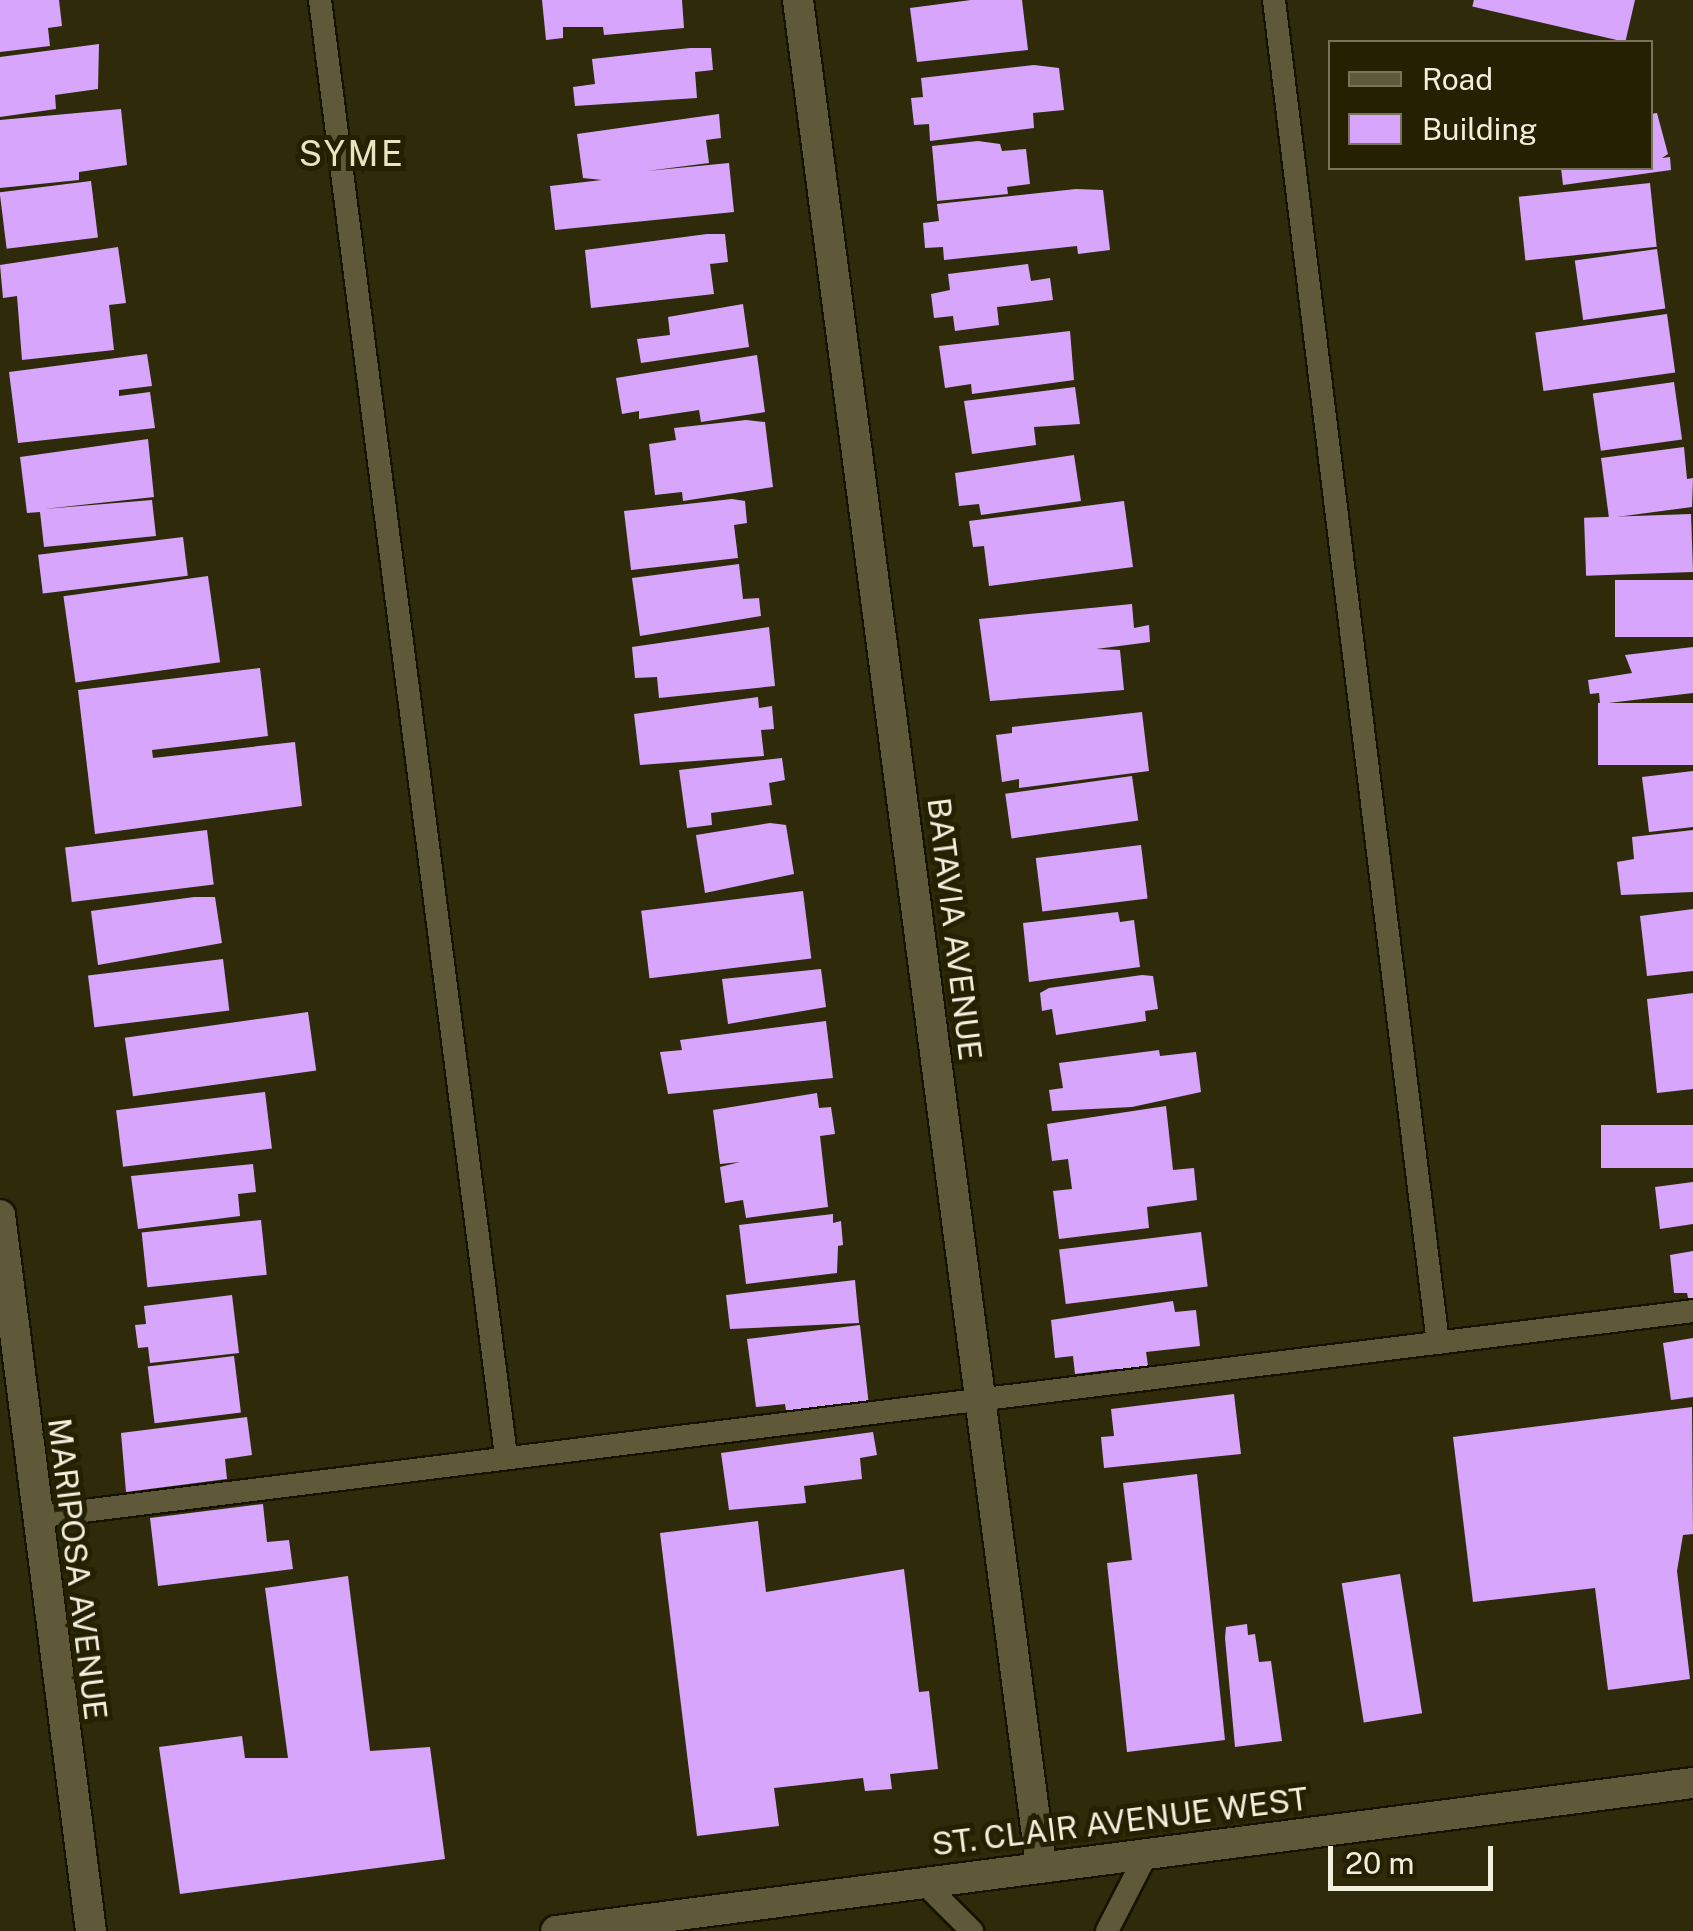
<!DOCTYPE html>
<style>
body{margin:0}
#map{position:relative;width:1693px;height:1931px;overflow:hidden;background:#2f2a0a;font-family:"Public Sans",sans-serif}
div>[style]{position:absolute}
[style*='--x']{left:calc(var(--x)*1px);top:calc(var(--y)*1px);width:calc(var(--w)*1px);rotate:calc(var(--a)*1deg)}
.building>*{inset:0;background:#d7a6fc;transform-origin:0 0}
.roads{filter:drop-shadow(2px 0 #161200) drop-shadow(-2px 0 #161200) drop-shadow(0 2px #161200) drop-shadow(0 -2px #161200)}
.service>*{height:22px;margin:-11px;padding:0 11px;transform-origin:11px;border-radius:11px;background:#5f5839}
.minor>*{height:30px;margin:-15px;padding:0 15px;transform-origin:15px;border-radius:15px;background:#5f5839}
.secondary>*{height:30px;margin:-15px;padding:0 15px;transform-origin:15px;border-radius:15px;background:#5f5839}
span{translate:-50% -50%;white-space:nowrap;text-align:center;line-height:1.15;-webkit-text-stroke:10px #262002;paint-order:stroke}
.street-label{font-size:32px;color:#f2efdd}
.neighbourhood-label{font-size:35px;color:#eae4c0;letter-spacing:2.5px}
.legend{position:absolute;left:1328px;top:40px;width:325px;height:130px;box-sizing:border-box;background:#262002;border:2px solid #78735a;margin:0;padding:12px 18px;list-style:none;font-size:30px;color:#f2efdd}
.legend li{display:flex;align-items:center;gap:20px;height:50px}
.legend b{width:50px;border:2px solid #78735a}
.scale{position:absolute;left:1328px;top:1846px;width:165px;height:45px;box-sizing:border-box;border:5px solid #f2efdd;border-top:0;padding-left:12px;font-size:30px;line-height:35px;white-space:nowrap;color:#f2efdd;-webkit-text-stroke:8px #262002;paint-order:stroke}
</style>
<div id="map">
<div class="building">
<i style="clip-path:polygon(0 0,59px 0,62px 26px,48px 28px,50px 46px,0 52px)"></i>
<i style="clip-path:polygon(542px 0,682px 0,684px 28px,604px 35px,603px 27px,563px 27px,563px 38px,546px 40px)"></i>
<i style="clip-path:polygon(971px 0,1022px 0,1028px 50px,917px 62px,910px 8px)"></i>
<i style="left:1635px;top:0;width:43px;height:157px;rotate:103deg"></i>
<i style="clip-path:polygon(99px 44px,98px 89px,55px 95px,56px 109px,0 117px,0 57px)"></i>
<i style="clip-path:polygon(690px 48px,711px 48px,713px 70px,695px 72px,697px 98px,575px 106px,573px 87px,595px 84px,592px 59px)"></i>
<i style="clip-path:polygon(1034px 65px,1059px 68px,1064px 110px,1033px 113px,1034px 128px,930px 141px,929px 124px,914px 125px,911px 98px,923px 97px,921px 78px)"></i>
<i style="clip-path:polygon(121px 109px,127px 165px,79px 172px,79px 180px,0 188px,0 120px)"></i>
<i style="clip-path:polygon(1657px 113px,1668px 154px,1662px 158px,1670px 157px,1671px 170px,1563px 185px,1561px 168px,1650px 168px,1650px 114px)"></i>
<i style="clip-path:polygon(719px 114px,721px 138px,706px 140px,709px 163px,647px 171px,729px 163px,734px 212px,555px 230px,550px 186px,602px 180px,583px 178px,577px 134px)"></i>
<i style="clip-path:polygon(978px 141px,1000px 144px,1002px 151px,1026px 149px,1030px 184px,1007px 187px,1008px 194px,937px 201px,932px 146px)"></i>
<i style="left:91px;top:181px;width:57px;height:92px;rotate:83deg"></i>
<i style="left:1650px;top:183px;width:64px;height:132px;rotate:84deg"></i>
<i style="clip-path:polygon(1076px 189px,1103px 190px,1110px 250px,1078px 254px,1077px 246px,944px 260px,943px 247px,925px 248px,923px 223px,939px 221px,937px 204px)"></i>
<i style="clip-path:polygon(707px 234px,725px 234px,728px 262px,710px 264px,714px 294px,591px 308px,585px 250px)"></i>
<i style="clip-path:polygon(118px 247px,126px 303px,109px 305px,114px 350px,22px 360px,17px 296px,3px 298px,0 265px)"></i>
<i style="left:1657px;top:249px;width:60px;height:83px;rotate:82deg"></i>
<i style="clip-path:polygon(1028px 264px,1031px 281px,1050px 278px,1053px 300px,997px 307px,999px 325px,955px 331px,953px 316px,934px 318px,931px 294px,950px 290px,948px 274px)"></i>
<i style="clip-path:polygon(743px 304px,749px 347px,641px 363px,637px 339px,670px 335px,668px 317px)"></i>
<i style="left:1667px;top:314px;width:59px;height:133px;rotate:82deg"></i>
<i style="clip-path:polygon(1070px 331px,1074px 380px,972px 394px,971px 384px,945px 388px,939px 346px)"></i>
<i style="clip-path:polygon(147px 354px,152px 386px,119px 390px,119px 396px,150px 392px,155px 428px,18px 443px,9px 372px)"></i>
<i style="clip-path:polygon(757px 355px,765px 412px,701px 422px,699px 410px,639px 419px,639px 411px,622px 414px,616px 378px)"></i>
<i style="left:1674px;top:382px;width:58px;height:82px;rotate:82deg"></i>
<i style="clip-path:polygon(1075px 387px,1080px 424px,1034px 427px,1036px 445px,972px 454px,964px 401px)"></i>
<i style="clip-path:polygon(746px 420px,765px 422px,773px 487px,683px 501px,682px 492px,655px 495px,649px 444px,676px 440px,674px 428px)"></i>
<i style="clip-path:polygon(148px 439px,154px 497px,44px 509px,152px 500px,156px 536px,44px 547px,40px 512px,27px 513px,20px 457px)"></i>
<i style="clip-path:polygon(1684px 447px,1687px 479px,1693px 478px,1692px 507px,1609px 518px,1601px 458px)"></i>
<i style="clip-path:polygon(1074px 455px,1081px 501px,981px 515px,979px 504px,959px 506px,955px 473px)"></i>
<i style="clip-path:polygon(732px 499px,745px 501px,747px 523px,734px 525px,738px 558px,631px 570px,624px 511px)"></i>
<i style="clip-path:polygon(1124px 501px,1133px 567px,989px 586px,984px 546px,973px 547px,969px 521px)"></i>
<i style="left:1691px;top:514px;width:58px;height:107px;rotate:88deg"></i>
<i style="left:183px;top:537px;width:39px;height:146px;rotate:83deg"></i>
<i style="clip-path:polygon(739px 564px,743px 599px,759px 598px,761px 616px,640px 636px,632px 578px)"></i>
<i style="left:208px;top:576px;width:87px;height:146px;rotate:82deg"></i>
<i style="left:1693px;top:580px;width:57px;height:78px;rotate:90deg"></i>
<i style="clip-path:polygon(1132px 604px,1134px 628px,1149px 625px,1150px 642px,1096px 649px,1120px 650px,1124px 690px,990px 701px,979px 619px)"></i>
<i style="clip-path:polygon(769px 627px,775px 686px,659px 698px,657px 677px,635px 678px,632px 647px)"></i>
<i style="clip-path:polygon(1693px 647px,1693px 693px,1600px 704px,1599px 693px,1590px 694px,1588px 680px,1632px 673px,1625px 655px)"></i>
<i style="clip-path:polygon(260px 668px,268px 736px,152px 750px,153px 758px,295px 742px,302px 806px,95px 834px,78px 690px)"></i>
<i style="clip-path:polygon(758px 697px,759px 708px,772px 706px,774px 729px,761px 730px,764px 756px,640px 765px,634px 714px)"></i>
<i style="left:1693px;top:703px;width:62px;height:95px;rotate:90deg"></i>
<i style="clip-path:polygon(1142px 712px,1149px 771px,1019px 788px,1019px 779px,1002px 782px,996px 735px,1012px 733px,1012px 727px)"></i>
<i style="clip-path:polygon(782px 758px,785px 780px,769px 783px,772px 805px,711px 813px,712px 825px,687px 828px,679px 770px)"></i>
<i style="clip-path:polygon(1693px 771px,1693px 827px,1649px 832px,1642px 777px)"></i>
<i style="left:1132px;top:776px;width:45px;height:128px;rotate:82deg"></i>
<i style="clip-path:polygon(770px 823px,786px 825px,794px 874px,705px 893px,696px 835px)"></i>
<i style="left:207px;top:830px;width:55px;height:143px;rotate:83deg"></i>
<i style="clip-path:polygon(1693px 830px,1693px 892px,1621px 895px,1617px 862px,1634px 859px,1632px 837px)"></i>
<i style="left:1141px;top:845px;width:54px;height:106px;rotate:83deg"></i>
<i style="left:803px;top:891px;width:68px;height:163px;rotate:83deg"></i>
<i style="clip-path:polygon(194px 897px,215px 897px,222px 943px,98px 965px,91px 911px)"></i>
<i style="clip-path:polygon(1693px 909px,1693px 971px,1647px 976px,1640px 916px)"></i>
<i style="clip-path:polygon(1118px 912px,1120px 922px,1134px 920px,1140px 967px,1029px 982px,1023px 923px)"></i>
<i style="left:223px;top:959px;width:52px;height:136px;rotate:83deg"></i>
<i style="clip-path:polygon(821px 969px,826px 1007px,728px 1024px,722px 979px)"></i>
<i style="clip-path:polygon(1142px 975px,1153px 976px,1158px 1009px,1145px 1011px,1146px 1021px,1056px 1035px,1052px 1009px,1042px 1011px,1040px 993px,1049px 988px)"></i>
<i style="clip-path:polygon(1693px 993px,1693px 1089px,1657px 1093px,1647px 999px)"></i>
<i style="left:308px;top:1012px;width:59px;height:185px;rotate:82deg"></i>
<i style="clip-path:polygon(826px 1021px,833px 1078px,668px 1094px,660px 1052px,682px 1050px,680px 1040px)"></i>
<i style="clip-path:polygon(1159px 1050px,1160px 1056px,1196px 1052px,1201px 1092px,1132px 1107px,1052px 1111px,1049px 1090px,1063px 1088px,1059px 1063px)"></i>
<i style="left:265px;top:1092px;width:57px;height:150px;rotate:83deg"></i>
<i style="clip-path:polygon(817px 1093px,819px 1108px,831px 1107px,835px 1134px,820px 1136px,828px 1207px,746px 1218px,743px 1200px,725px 1203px,720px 1167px,740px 1162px,720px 1164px,713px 1110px)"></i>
<i style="clip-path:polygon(1166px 1106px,1173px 1170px,1194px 1168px,1197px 1200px,1147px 1207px,1149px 1228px,1059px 1239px,1053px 1191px,1072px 1189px,1068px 1159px,1052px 1161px,1047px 1124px)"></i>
<i style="left:1693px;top:1125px;width:43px;height:92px;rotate:90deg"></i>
<i style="clip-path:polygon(253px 1164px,256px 1192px,238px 1194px,240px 1216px,138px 1229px,131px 1176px)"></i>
<i style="clip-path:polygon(1693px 1182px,1693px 1224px,1660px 1229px,1655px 1187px)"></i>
<i style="clip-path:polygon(833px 1214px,833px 1223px,841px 1221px,843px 1245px,838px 1246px,837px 1273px,746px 1284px,739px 1225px)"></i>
<i style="left:261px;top:1220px;width:55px;height:120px;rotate:84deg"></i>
<i style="left:1201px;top:1232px;width:55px;height:143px;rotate:83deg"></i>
<i style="clip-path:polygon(1693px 1251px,1693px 1302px,1689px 1303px,1687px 1293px,1674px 1293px,1670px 1255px)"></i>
<i style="clip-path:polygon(855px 1280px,859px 1323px,730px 1329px,726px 1295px)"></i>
<i style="clip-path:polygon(232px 1295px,239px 1353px,150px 1363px,148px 1347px,138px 1348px,135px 1325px,146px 1324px,144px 1306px)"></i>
<i style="clip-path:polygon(1173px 1301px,1175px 1312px,1196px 1310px,1200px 1346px,1146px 1352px,1150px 1379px,1118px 1383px,1117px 1369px,1075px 1374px,1073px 1356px,1055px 1358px,1051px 1320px)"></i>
<i style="clip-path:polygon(860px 1325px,869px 1406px,787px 1418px,785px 1404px,756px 1407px,747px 1339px)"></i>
<i style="clip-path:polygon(1693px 1338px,1693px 1397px,1671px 1400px,1663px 1343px)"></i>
<i style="left:234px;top:1356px;width:57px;height:87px;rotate:83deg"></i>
<i style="clip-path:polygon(1234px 1394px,1241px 1454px,1104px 1468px,1101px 1437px,1114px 1436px,1111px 1409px)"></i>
<i style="clip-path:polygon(1692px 1407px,1693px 1534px,1683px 1535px,1677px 1571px,1690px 1679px,1608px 1690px,1595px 1588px,1473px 1602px,1453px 1437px)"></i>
<i style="clip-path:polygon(247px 1417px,252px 1455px,225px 1459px,227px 1479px,126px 1492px,121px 1433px)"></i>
<i style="clip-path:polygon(873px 1432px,877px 1455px,860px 1458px,862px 1479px,804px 1486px,806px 1503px,729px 1510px,721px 1453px)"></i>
<i style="clip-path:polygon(1197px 1474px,1225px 1740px,1127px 1752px,1107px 1563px,1132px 1560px,1123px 1483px)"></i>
<i style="clip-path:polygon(263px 1504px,267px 1542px,289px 1540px,293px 1569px,158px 1586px,150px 1518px)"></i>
<i style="clip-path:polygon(758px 1521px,766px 1592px,904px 1569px,919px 1692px,929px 1691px,938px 1769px,890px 1774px,892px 1789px,865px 1791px,863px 1778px,774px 1788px,779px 1826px,697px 1836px,660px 1533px)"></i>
<i style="left:1400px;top:1574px;width:141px;height:59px;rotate:81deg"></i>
<i style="clip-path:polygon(348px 1576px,370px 1751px,430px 1747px,445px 1859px,180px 1894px,159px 1747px,242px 1736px,245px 1758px,288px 1758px,265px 1588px)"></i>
<i style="clip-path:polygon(1247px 1624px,1248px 1635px,1255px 1634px,1259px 1662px,1271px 1661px,1282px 1741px,1235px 1747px,1225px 1638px,1226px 1627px)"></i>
</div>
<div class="roads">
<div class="service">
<i style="--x:320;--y:0;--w:1468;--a:82.72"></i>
<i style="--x:1274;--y:0;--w:1353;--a:83.04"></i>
<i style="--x:35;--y:1517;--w:1671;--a:-7.08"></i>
<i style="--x:924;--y:1883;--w:68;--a:45"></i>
<i style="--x:1107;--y:1931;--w:85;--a:-62.8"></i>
</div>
<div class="minor">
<i style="--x:798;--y:0;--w:1883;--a:82.58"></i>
<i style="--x:0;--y:1215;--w:722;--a:82.76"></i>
</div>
<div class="secondary">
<i style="--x:556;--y:1931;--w:1147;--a:-7.42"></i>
</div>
</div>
<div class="street-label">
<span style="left:954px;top:929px;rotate:83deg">BATAVIA AVENUE</span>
<span style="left:77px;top:1569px;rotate:83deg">MARIPOSA AVENUE</span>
<span style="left:1120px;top:1822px;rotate:-7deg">ST. CLAIR AVENUE WEST</span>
</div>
<div class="neighbourhood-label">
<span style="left:352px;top:154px">SYME</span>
</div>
<ul class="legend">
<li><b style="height:12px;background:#5f5839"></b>Road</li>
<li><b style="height:28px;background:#d7a6fc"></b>Building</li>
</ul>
<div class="scale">20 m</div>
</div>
